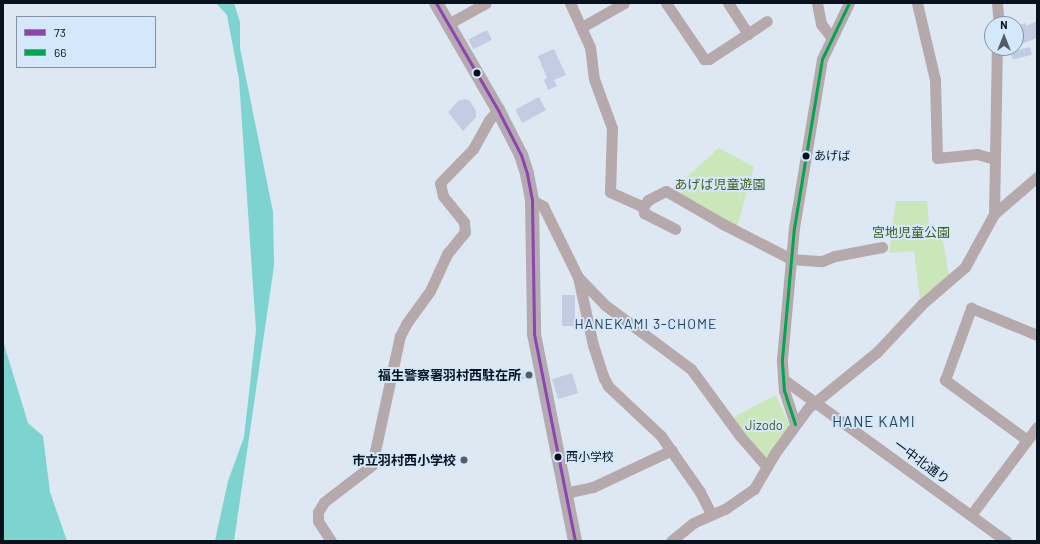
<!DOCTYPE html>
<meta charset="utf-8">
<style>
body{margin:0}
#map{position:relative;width:1040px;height:544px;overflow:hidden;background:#dde8f3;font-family:Barlow,"Noto Sans JP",sans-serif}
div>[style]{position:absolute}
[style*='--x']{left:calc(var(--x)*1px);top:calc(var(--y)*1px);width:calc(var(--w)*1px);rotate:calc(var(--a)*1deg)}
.green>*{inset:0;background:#cbe6b8}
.water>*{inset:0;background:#7cd3d0}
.building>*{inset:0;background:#c2cde3;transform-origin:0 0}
.minor>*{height:11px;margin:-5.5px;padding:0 5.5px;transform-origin:5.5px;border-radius:5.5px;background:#b6a9ac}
.major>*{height:14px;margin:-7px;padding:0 7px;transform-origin:7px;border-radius:7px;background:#b4aab2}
.bus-1>*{height:3px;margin:-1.5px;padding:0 1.5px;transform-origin:1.5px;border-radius:1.5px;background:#8e44ad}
.bus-2>*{height:3px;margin:-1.5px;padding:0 1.5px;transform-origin:1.5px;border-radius:1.5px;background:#00a651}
.dots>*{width:11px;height:11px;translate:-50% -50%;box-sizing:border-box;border:2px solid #d5e8fb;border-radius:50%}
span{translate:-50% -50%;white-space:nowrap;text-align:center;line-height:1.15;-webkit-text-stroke:4px #d5e8fb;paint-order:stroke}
.bus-label{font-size:12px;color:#07121d}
.left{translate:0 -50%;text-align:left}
.park-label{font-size:13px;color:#445e1b}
.poi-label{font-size:13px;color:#07121d;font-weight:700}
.right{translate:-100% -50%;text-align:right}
.street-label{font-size:13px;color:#07121d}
.neighbourhood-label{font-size:14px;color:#26415a;letter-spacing:1px}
.quarter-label{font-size:15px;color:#26415a;letter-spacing:1px}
.frame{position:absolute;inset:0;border:4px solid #07121d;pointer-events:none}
.legend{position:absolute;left:16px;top:16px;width:140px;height:52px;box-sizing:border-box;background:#d5e8fb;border:1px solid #8392a2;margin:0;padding:5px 7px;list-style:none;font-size:12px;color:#07121d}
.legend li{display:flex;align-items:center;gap:8px;height:20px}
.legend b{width:20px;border:1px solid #8392a2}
.north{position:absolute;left:984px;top:16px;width:40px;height:40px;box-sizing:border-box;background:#d5e8fb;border:1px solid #8392a2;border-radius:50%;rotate:0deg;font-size:11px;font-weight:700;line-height:16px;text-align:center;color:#07121d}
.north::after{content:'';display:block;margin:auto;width:14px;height:18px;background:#525d68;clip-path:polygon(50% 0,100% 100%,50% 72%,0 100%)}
</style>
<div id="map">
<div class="green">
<i style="clip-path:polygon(719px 148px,754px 167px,737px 226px,683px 196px,679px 187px,686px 178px)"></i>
<i style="clip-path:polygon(896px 201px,927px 201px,929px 228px,941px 229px,949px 276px,920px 298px,914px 251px,889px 253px)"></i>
<i style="clip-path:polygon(776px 395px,790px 427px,764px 462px,732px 418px)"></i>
</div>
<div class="water">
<i style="clip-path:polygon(216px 3px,234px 3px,240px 22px,240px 48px,273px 212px,274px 266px,234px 541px,215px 541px,228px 481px,244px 437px,256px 330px,239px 79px,227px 15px)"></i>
<i style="clip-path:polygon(3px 341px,28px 423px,43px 436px,50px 492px,67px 541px,3px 541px)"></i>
</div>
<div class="building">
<i style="clip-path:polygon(1037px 21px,1037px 38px,1022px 44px,1018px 25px,1026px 23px,1026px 26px)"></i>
<i style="left:487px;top:30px;width:11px;height:21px;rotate:63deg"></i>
<i style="left:1030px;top:47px;width:8px;height:20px;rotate:76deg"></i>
<i style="clip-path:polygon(554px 49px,566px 75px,554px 80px,557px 86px,548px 90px,544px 80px,547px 78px,538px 56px)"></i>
<i style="left:539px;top:97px;width:15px;height:27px;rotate:62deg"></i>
<i style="clip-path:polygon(465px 99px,470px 101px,476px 111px,476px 117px,463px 131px,448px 112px,458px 101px)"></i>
<i style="left:562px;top:295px;width:13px;height:31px"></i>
<i style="left:532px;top:370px;width:8px;height:16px;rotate:83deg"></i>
<i style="left:572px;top:373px;width:21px;height:21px;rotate:73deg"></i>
</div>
<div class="minor">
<i style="--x:570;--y:3;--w:48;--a:65.6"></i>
<i style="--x:590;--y:47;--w:32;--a:83"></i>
<i style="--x:594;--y:79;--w:52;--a:69.8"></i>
<i style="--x:612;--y:128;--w:64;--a:91.8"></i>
<i style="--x:610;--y:192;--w:36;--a:24"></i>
<i style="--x:643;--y:207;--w:6;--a:81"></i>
<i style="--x:644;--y:213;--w:35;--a:27"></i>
<i style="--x:666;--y:3;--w:68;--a:55.8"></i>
<i style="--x:704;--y:59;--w:5;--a:0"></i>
<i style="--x:709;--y:59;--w:69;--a:-33.2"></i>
<i style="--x:728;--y:3;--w:37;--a:57"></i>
<i style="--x:817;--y:3;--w:21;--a:79"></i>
<i style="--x:821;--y:24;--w:16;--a:52"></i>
<i style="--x:917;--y:3;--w:79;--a:76.8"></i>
<i style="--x:935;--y:80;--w:78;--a:88.5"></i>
<i style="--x:937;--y:158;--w:40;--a:-5.7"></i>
<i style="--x:977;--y:154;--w:18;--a:16"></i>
<i style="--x:997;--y:3;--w:21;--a:85"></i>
<i style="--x:448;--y:24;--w:43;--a:-28.9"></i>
<i style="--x:582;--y:27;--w:48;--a:-29.7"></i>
<i style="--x:532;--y:200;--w:13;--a:29"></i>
<i style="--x:543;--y:206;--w:79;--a:63.8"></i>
<i style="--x:578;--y:277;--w:70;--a:77.6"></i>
<i style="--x:593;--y:345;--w:35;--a:72"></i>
<i style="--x:604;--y:378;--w:9;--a:63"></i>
<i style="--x:608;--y:386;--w:73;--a:43.3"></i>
<i style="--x:661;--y:436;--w:68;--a:55.1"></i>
<i style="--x:700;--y:492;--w:25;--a:63"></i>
<i style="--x:643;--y:207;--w:9;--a:-54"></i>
<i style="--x:648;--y:200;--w:20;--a:-27"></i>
<i style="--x:666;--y:191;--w:66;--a:30.1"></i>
<i style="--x:723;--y:224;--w:76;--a:27.2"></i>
<i style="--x:791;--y:259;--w:31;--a:4"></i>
<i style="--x:822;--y:261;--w:14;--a:-21"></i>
<i style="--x:835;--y:256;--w:48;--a:-10.8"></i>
<i style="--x:994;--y:214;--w:166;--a:-89"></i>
<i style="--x:578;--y:277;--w:39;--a:46"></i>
<i style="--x:605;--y:305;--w:107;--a:36.7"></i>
<i style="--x:691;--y:369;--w:83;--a:53.8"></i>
<i style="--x:740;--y:436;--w:41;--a:48.9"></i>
<i style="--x:783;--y:379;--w:276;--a:36"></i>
<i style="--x:795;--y:424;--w:35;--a:-108"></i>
<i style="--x:784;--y:391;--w:32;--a:-94"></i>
<i style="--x:782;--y:359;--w:132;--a:-84.8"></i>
<i style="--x:794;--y:228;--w:171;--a:-80.6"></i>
<i style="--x:822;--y:59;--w:62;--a:-64.3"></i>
<i style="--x:1027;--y:440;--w:102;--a:-143.8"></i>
<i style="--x:945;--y:380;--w:77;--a:-70.1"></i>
<i style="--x:971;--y:308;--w:71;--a:22.2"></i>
<i style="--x:565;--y:493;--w:29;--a:-12"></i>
<i style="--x:593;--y:487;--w:87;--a:-25.1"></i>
<i style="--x:971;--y:515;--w:110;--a:-53.1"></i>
<i style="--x:331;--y:541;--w:24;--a:-123"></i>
<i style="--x:318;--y:521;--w:9;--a:-90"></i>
<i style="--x:318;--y:512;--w:12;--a:-59"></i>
<i style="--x:324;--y:502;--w:61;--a:-37.6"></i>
<i style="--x:372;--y:465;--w:132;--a:-77.8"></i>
<i style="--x:400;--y:336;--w:13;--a:-63"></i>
<i style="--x:406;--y:324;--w:41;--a:-54"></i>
<i style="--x:430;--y:291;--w:41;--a:-65.3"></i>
<i style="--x:447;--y:254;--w:28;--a:-51"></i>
<i style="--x:465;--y:232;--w:10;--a:-96"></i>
<i style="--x:464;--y:222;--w:33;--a:-129"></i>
<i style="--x:443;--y:196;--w:13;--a:-103"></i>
<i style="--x:440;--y:183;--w:47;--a:-45.9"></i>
<i style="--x:473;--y:149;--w:33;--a:-61"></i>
<i style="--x:489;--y:120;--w:13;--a:-48"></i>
<i style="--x:671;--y:541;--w:28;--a:-39"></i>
<i style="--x:693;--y:523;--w:35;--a:-24"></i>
<i style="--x:725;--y:509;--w:35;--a:-35"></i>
<i style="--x:754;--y:489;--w:42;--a:-59.7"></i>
<i style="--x:775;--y:453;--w:56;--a:-53.7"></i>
<i style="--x:808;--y:408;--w:89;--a:-39.1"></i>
<i style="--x:877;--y:352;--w:66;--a:-46.8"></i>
<i style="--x:922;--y:304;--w:57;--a:-40.7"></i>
<i style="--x:965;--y:267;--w:60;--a:-61.3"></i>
<i style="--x:994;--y:214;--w:57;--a:-40.7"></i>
</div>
<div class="major">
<i style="--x:436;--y:3;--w:124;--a:59.9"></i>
<i style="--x:498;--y:110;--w:51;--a:62.9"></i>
<i style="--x:521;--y:155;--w:20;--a:72"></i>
<i style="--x:527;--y:174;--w:26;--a:79"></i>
<i style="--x:532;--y:200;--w:134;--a:89.1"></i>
<i style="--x:534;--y:334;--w:211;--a:78.8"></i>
</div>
<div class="bus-1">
<i style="--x:436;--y:3;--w:124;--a:59.9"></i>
<i style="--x:498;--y:110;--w:51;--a:62.9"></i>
<i style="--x:521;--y:155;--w:20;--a:72"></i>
<i style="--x:527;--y:174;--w:26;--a:79"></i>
<i style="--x:532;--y:200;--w:134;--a:89.1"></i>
<i style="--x:534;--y:334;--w:211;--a:78.8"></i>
</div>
<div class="bus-2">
<i style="--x:795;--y:424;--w:35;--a:-108"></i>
<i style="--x:784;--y:391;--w:32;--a:-94"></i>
<i style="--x:782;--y:359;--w:132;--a:-84.8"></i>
<i style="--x:794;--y:228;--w:171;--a:-80.6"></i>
<i style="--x:822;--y:59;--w:62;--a:-64.3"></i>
</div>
<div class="dots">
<i style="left:477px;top:73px;background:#07121d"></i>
<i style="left:806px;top:156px;background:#07121d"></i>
<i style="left:529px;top:375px;background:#525d68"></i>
<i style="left:558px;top:457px;background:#07121d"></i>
<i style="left:464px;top:460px;background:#525d68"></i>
</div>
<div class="bus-label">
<span class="left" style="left:814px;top:156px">あげば</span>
<span class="left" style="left:566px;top:457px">西小学校</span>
</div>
<div class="park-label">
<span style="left:720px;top:184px">あげば児童遊園</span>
<span style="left:911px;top:232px">宮地児童公園</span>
<span style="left:764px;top:425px">Jizodo</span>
</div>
<div class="poi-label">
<span class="right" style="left:521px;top:375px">福生警察署羽村西駐在所</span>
<span class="right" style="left:456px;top:460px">市立羽村西小学校</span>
</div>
<div class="street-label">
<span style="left:922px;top:462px;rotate:36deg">一中北通り</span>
</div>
<div class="neighbourhood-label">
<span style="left:646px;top:324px">HANEKAMI 3-CHOME</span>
</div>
<div class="quarter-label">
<span style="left:874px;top:422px">HANE KAMI</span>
</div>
<div class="frame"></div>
<ul class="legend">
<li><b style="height:5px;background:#8e44ad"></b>73</li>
<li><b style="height:5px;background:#00a651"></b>66</li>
</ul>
<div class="north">N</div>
</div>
